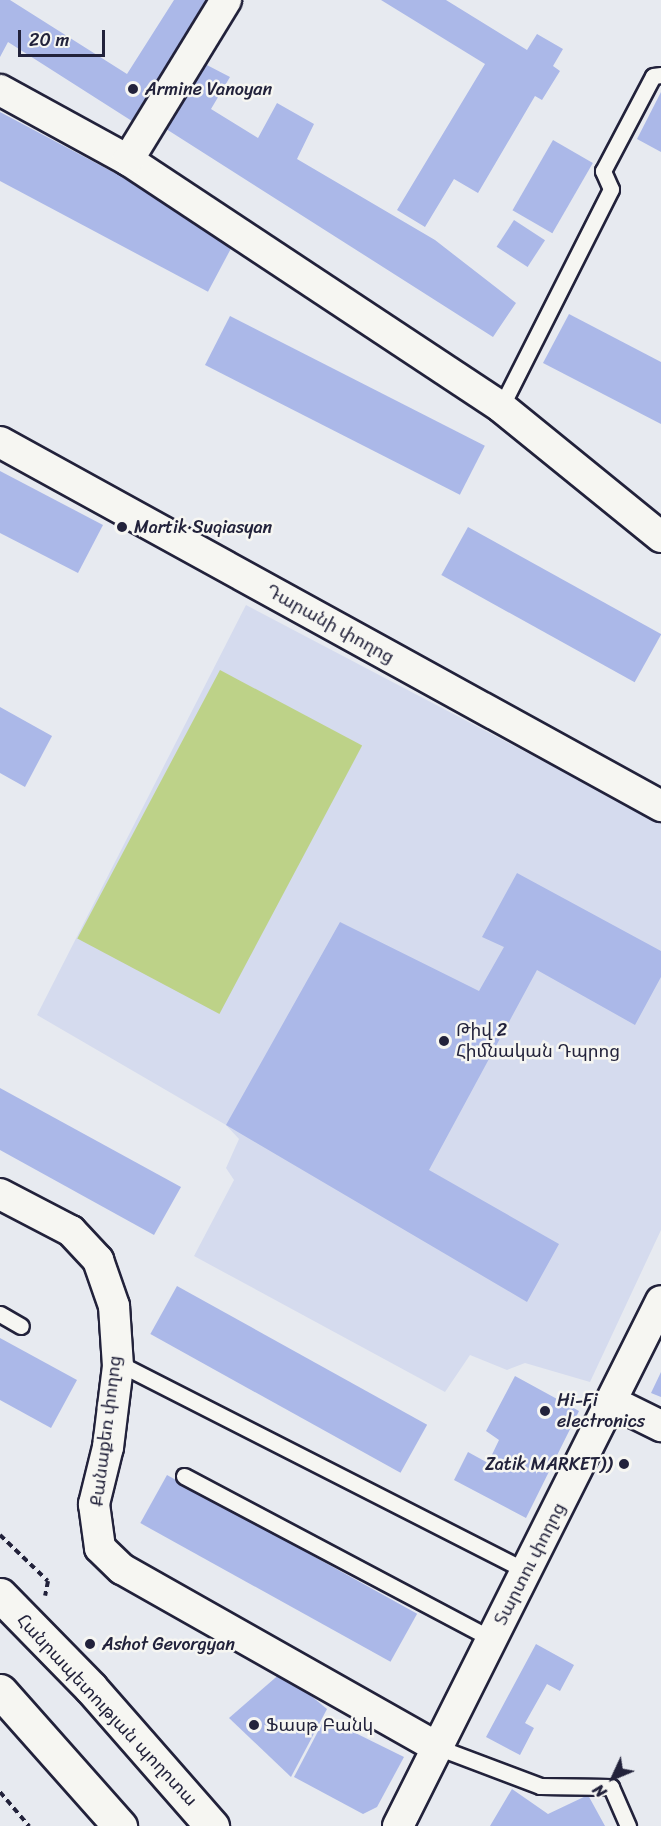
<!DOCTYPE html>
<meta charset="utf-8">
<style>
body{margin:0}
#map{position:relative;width:661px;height:1826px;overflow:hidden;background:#e7eaf0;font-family:Sriracha,"Noto Sans Armenian",sans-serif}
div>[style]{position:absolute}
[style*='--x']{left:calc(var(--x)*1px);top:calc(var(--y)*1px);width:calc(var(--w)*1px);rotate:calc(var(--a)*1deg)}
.built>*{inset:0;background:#d5dbee}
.green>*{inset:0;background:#bdd288;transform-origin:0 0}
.building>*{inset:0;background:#abb8e8;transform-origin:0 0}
.path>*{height:4px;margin-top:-2px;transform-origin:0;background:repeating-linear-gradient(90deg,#22223b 0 6px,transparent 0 10.5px)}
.roads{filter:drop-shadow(2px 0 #22223b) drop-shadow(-2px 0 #22223b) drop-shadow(0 2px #22223b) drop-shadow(0 -2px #22223b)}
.service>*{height:15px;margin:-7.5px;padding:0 7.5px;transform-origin:7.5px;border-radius:7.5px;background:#f6f6f2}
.minor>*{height:30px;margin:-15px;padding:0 15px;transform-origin:15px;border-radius:15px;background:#f6f6f2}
.secondary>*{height:33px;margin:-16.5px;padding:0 16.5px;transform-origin:16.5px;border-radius:16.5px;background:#f6f6f2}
.dots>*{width:16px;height:16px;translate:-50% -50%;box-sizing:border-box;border:3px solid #f6f6f2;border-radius:50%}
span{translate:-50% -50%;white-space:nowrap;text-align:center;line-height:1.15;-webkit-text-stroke:5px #f6f6f2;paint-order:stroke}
.poi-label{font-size:18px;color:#22223b}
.left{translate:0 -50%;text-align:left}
.right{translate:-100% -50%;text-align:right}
.street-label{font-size:18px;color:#22223b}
.north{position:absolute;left:583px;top:1748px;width:60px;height:60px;-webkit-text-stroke:4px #f6f6f2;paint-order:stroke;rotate:226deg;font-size:16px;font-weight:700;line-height:24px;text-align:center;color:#22223b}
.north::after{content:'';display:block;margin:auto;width:21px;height:27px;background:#22223b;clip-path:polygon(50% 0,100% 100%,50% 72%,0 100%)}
.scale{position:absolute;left:18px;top:30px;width:87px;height:27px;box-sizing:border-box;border:3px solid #22223b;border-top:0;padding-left:8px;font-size:18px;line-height:21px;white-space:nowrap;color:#22223b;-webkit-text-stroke:4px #f6f6f2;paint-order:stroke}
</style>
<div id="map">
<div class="built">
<i style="clip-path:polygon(246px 605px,661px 823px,661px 1230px,590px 1382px,525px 1363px,507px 1370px,470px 1355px,445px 1392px,194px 1256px,234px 1180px,226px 1168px,239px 1139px,226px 1125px,37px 1015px)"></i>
</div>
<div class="green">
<i style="left:220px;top:670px;width:161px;height:304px;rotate:28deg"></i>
</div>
<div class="building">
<i style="clip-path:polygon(0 0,10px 0,127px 74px,174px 0,210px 0,135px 123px,8px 42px,0 57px)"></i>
<i style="clip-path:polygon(381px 0,446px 0,527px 50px,537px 34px,563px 49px,553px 66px,560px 71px,542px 100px,535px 96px,478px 193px,454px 179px,425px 227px,397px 210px,485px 64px)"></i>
<i style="clip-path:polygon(203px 63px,230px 77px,211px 109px,258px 138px,277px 103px,314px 124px,297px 159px,435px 240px,516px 303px,493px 337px,163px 127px)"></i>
<i style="clip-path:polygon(661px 92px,661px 152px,637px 139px)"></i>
<i style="left:0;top:112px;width:268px;height:61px;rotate:28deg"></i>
<i style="left:553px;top:140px;width:46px;height:81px;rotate:30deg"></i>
<i style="left:514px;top:220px;width:37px;height:32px;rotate:33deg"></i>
<i style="clip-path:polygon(569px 314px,661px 362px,661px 424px,543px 363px)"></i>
<i style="left:230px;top:316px;width:286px;height:55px;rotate:27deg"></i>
<i style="clip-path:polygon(0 471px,103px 525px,78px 573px,0 533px)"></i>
<i style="left:468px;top:527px;width:221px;height:55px;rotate:29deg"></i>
<i style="clip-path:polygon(0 707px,52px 736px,25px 787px,0 773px)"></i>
<i style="clip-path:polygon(517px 873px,661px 951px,661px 977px,635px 1025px,537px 970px,429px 1170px,559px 1244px,527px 1302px,226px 1125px,340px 922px,479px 991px,504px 947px,482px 937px)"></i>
<i style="clip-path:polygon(0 1088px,181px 1187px,154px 1235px,0 1150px)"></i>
<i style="left:177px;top:1286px;width:286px;height:55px;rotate:29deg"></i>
<i style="clip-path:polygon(0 1338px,77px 1380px,51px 1428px,0 1400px)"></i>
<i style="clip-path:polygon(661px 1372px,661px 1397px,651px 1393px)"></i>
<i style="clip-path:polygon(515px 1376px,579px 1411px,526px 1518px,454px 1480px,468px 1452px,488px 1463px,499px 1440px,486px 1431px)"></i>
<i style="left:167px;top:1475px;width:286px;height:55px;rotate:29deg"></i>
<i style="clip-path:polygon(536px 1644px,574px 1665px,560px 1691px,547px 1684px,525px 1723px,534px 1728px,520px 1755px,486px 1737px)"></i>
<i style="clip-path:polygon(282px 1672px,327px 1709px,291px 1777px,229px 1718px)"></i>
<i style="clip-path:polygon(325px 1718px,404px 1757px,377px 1807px,363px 1814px,294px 1777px)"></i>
<i style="clip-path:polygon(512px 1789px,548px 1814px,588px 1795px,605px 1826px,490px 1826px)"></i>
</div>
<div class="path">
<i style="--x:0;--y:1535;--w:66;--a:43.8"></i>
<i style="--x:48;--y:1581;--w:15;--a:101"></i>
<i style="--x:0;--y:1792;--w:45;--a:49.5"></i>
</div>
<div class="roads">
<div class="service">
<i style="--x:501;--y:407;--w:244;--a:-63.2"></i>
<i style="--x:611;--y:189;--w:20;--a:-114"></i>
<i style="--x:603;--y:171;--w:107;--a:-62.2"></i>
<i style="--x:653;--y:76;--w:8;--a:-7"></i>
<i style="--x:0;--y:1314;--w:24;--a:30"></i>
<i style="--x:118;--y:1363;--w:458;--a:27"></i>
<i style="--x:184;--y:1476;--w:348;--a:27.9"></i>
<i style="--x:437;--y:1747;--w:110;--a:20.7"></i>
<i style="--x:540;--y:1786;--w:71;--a:0.8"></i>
<i style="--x:611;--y:1787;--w:43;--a:66.4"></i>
</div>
<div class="minor">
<i style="--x:0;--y:90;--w:146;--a:28.7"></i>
<i style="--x:128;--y:160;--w:447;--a:33.5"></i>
<i style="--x:501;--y:407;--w:206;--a:39.1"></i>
<i style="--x:128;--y:160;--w:188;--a:-58.5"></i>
<i style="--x:0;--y:442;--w:755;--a:28.84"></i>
<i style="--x:0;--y:1194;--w:80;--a:27.5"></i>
<i style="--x:71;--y:1231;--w:40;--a:47"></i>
<i style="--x:98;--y:1260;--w:49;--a:70.8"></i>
<i style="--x:114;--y:1306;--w:60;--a:86.2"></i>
<i style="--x:118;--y:1366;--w:82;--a:97"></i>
<i style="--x:108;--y:1447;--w:59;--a:103.8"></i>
<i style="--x:94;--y:1504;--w:44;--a:82.2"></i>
<i style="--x:100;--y:1548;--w:30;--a:44"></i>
<i style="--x:122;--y:1569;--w:362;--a:29.5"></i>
<i style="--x:612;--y:1402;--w:55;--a:26.1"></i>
<i style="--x:398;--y:1826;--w:587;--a:-63.39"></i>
</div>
<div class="secondary">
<i style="--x:0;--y:1595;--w:130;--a:45.6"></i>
<i style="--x:91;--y:1688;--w:184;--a:48.8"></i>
<i style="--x:0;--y:1691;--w:181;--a:48.4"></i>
</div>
</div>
<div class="dots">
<i style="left:133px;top:89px;background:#22223b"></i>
<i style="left:122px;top:527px;background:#22223b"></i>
<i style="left:444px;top:1041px;background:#22223b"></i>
<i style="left:545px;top:1411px;background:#22223b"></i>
<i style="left:624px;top:1464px;background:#22223b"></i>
<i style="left:90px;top:1644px;background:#22223b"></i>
<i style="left:254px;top:1725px;background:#22223b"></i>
</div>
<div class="poi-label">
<span class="left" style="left:145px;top:89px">Armine Vanoyan</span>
<span class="left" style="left:134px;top:527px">Martik Suqiasyan</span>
<span class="left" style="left:456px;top:1041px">Թիվ 2<br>Հիմնական Դպրոց</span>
<span class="left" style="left:557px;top:1411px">Hi-Fi<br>electronics</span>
<span class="right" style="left:612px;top:1464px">Zatik MARKET))</span>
<span class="left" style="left:102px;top:1644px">Ashot Gevorgyan</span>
<span class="left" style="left:266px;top:1725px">Ֆասթ Բանկ</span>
</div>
<div class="street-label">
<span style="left:330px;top:624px;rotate:29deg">Դարանի փողոց</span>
<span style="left:106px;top:1431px;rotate:-83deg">Քանաքեռ փողոց</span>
<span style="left:530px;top:1564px;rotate:-63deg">Տարտու փողոց</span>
<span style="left:107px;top:1710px;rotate:47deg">Հանրապետության պողոտա</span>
</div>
<div class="north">N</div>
<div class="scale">20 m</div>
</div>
